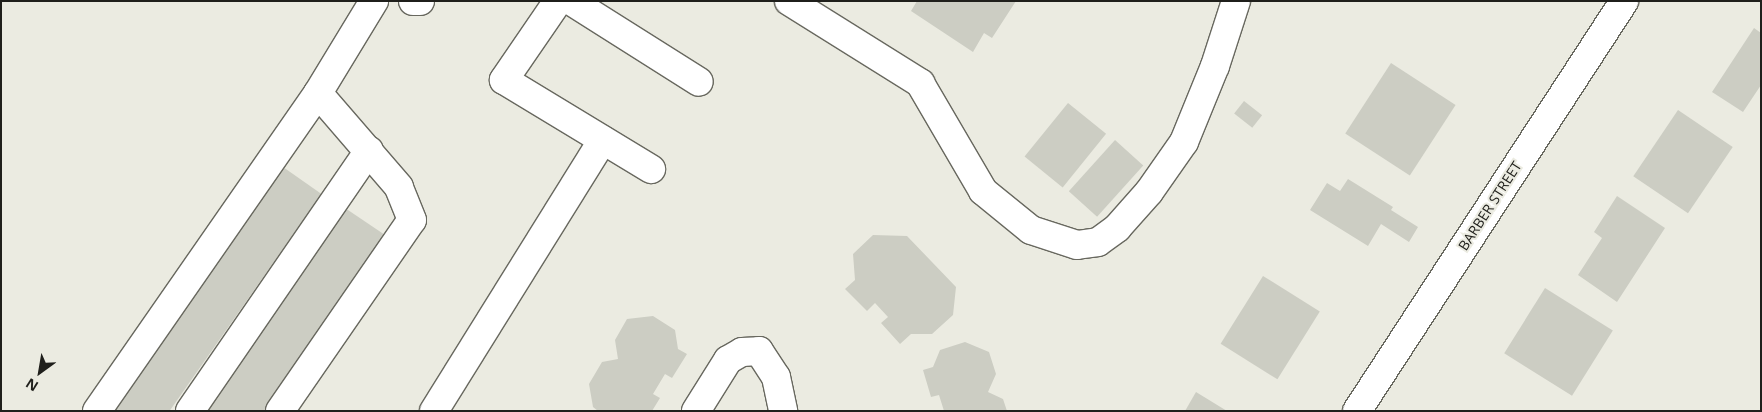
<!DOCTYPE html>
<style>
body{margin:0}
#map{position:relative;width:1762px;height:412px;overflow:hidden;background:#ebebe1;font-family:"Open Sans",sans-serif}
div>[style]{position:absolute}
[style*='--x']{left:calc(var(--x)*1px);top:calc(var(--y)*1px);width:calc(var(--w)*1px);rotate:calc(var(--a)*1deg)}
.building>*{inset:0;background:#cccdc3;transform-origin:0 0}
.roads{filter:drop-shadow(1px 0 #68685f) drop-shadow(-1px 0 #68685f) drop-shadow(0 1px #68685f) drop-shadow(0 -1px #68685f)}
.minor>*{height:28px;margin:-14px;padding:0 14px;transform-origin:14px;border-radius:14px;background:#fff}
span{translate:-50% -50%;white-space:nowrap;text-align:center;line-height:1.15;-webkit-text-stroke:4px #ebebe1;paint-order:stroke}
.street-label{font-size:14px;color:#1f1f1b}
.frame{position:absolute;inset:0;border:2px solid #1f1f1b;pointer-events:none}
.north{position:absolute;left:15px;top:347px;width:50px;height:50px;-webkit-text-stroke:4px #ebebe1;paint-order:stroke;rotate:212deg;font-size:14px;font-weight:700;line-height:20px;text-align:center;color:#1f1f1b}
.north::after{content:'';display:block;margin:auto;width:18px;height:22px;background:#1f1f1b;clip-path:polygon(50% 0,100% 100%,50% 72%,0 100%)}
</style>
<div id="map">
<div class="building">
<i style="clip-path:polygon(917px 1px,1016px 1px,992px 38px,984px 33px,973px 52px,911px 11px)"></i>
<i style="clip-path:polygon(1754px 28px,1761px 33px,1761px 85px,1743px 112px,1712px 92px)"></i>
<i style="left:1391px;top:63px;width:77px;height:84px;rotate:33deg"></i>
<i style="left:1244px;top:101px;width:23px;height:16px;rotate:38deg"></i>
<i style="left:1068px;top:103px;width:49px;height:69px;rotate:39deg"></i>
<i style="left:1678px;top:110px;width:66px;height:80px;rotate:34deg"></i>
<i style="left:1115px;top:140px;width:38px;height:69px;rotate:42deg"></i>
<i style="left:283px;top:167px;width:47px;height:296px;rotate:35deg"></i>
<i style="clip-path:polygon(1348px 179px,1393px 207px,1391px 210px,1418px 227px,1409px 242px,1381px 224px,1368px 246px,1310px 210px,1327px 183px,1340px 191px)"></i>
<i style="clip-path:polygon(1617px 196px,1665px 228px,1617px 302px,1578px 275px,1602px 238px,1594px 232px)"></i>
<i style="clip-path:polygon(345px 208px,388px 237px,270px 411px,205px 411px)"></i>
<i style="clip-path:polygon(873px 235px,907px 236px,956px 287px,953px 315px,932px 334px,911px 334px,900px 344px,881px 323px,888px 317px,875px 303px,867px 311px,845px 289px,855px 280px,853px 254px)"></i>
<i style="left:1263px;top:276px;width:67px;height:80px;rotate:32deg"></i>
<i style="left:1545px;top:288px;width:80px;height:77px;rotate:32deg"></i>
<i style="clip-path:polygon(653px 316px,675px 330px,678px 349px,687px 354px,672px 378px,665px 374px,653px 394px,660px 398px,652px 411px,598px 411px,593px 407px,589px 384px,602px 362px,618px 359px,615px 340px,627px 319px)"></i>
<i style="clip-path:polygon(965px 342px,989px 352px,996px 374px,988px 392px,1003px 399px,1007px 411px,944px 411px,939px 395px,931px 397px,923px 370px,933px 367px,940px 350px)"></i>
<i style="clip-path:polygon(1196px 392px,1227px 411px,1185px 411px)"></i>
</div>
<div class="roads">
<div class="minor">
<i style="--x:413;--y:1;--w:7;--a:0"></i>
<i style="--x:558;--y:1;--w:96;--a:124.4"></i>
<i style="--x:504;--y:80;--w:172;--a:31.2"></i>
<i style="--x:571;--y:1;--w:151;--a:32.3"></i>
<i style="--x:789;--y:1;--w:155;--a:32"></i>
<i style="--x:920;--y:83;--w:125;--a:59.7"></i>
<i style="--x:983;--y:191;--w:62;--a:39.1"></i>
<i style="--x:1031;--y:230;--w:48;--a:18.1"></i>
<i style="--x:1077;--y:245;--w:21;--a:-8"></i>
<i style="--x:1098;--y:242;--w:24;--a:-36"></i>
<i style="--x:1117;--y:228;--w:48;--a:-48.4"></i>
<i style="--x:1149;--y:192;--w:61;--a:-55"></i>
<i style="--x:1184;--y:142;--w:82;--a:-67.8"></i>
<i style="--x:1215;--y:66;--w:68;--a:-72.1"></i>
<i style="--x:97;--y:411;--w:387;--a:-55.2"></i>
<i style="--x:318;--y:93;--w:108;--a:-58.7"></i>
<i style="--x:190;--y:411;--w:316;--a:-55.5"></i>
<i style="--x:280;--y:411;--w:232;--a:-55.4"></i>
<i style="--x:412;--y:220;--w:35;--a:-112"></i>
<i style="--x:399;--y:187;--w:124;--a:-130.8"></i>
<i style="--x:434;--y:411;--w:319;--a:-58.1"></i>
<i style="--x:696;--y:411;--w:60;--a:-57.9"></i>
<i style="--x:728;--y:360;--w:16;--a:-30"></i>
<i style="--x:742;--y:352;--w:17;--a:-3"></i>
<i style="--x:759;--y:351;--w:31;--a:57"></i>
<i style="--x:776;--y:377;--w:35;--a:78"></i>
<i style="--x:1357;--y:411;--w:489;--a:-56.9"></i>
</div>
</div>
<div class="street-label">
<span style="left:1490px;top:206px;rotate:-57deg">BARBER STREET</span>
</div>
<div class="frame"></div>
<div class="north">N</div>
</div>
